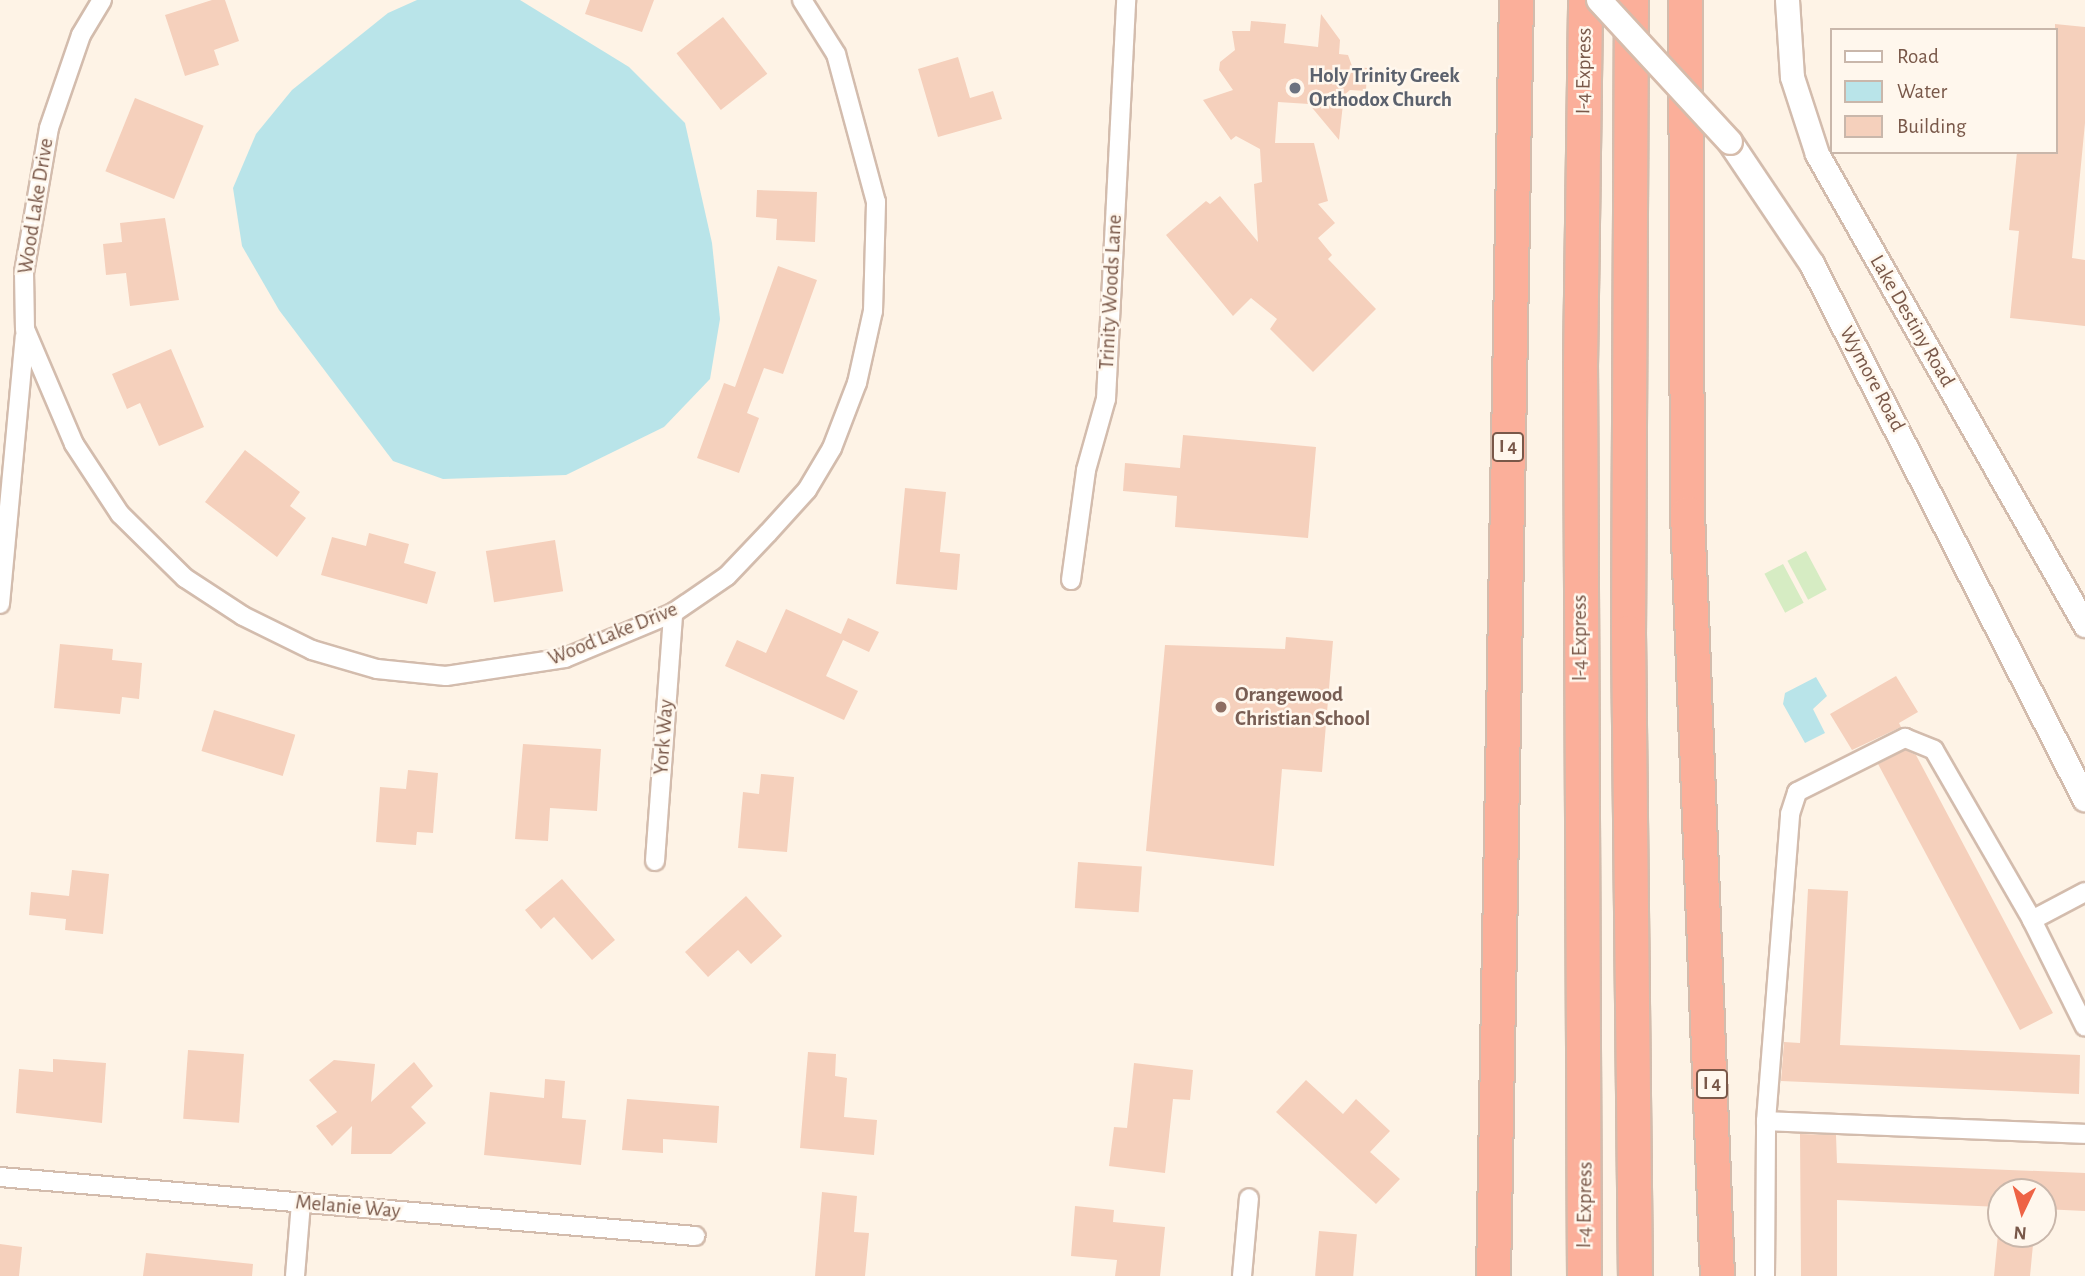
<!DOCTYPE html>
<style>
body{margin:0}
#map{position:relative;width:2085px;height:1276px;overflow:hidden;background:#fef3e6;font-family:"Alegreya Sans",sans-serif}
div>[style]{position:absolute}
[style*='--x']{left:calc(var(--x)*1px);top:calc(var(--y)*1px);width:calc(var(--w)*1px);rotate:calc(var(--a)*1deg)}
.green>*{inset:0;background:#d6ecc3;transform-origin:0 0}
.water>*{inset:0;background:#b9e4e9}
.building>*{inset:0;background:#f5d0bc;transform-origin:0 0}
.roads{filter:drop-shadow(2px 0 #d3bcad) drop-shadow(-2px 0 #d3bcad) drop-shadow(0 2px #d3bcad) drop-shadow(0 -2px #d3bcad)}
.minor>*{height:18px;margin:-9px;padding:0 9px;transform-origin:9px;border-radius:9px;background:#fff}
.tertiary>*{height:23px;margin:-11.5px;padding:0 11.5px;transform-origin:11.5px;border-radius:11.5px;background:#fff}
.secondary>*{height:24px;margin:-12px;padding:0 12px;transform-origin:12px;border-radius:12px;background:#fff}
.motorway>*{height:33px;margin:-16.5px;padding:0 16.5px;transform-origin:16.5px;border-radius:16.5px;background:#fbaf9a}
.bridges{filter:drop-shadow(2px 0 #d6bcab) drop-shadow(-2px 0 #d6bcab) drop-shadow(0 2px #d6bcab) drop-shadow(0 -2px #d6bcab)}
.secondary-bridge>*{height:24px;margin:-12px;padding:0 12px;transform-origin:12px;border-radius:12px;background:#fff}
.dots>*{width:19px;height:19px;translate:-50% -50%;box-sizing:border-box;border:4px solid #fff7ed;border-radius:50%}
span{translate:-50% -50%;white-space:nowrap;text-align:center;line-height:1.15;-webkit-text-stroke:5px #fff7ed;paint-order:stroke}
.shield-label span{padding:2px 5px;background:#fff7ed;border:2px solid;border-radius:5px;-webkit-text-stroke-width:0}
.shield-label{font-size:19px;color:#795849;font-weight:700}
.street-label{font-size:21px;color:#795849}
.worship-label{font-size:21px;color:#5b616d;font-weight:700}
.left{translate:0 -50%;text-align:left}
.education-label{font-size:21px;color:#785e54;font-weight:700}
.legend{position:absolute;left:1830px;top:28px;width:228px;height:126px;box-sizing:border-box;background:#fff7ed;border:2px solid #c9b7ab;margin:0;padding:9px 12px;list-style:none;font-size:21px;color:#795849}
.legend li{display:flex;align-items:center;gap:14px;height:35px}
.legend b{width:35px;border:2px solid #c9b7ab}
.north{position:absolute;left:1987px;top:1178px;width:70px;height:70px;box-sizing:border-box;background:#fff7ed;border:2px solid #c9b7ab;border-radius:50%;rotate:185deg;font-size:19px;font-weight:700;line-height:28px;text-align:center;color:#795849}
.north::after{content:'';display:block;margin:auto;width:24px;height:32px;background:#ee6345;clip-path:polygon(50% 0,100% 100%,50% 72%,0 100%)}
</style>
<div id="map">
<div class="green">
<i style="left:1806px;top:551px;width:44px;height:21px;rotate:62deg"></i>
<i style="left:1783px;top:564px;width:44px;height:21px;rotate:62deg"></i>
</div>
<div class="water">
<i style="clip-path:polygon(417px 0,520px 0,629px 67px,685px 123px,712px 243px,720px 319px,710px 379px,664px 427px,566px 475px,443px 479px,393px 461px,279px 310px,242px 246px,233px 188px,256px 134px,292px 90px,388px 13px)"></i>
<i style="clip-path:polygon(1816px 677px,1827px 696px,1813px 709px,1825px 733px,1805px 743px,1783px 704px,1785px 693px)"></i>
</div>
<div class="building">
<i style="clip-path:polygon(212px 0,225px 0,239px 41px,214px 50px,219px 65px,185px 76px,165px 15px)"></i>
<i style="clip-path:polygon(590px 0,654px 0,642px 32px,585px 14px)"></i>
<i style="clip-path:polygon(1321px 14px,1340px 40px,1339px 54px,1348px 55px,1352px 66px,1367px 68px,1366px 91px,1350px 90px,1344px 95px,1339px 140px,1309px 104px,1278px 102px,1275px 143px,1314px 143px,1328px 201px,1318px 204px,1335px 223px,1318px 238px,1332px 255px,1328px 259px,1376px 309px,1313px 372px,1270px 329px,1277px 319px,1251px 298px,1233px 316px,1166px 235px,1206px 201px,1210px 204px,1220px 196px,1258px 242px,1254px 184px,1262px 182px,1260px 149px,1236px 136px,1231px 140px,1203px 100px,1233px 90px,1219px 70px,1220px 62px,1235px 50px,1232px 31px,1250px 31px,1251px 21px,1286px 24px,1284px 43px,1318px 47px)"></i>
<i style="left:723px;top:17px;width:72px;height:59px;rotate:52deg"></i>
<i style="clip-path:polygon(2055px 24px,2085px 27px,2085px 123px,2072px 258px,2085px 260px,2085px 326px,2010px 318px,2019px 231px,2009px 230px,2017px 152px,2055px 152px)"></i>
<i style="clip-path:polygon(958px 57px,970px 98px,993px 91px,1002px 119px,938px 137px,918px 69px)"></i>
<i style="left:135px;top:98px;width:74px;height:79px;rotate:22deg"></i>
<i style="clip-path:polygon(757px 190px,817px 192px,815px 242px,776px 240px,777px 219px,756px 217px)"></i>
<i style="clip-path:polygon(165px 218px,179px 300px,130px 306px,126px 273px,106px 275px,103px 244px,122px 242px,120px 223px)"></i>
<i style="clip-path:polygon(778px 266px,817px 280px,783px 374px,764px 368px,747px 413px,759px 418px,739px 473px,697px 458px,724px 383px,735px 387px)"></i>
<i style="clip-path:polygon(171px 349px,204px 427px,159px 446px,140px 403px,127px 409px,112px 374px)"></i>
<i style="clip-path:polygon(1183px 435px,1316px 447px,1308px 538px,1175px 527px,1177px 496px,1123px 491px,1125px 463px,1180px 468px)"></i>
<i style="clip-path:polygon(245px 450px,300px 492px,290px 506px,306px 518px,277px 557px,205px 502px)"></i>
<i style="clip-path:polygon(905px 488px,946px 492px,940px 552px,960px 554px,957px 590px,896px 584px)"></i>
<i style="clip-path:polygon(369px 533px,409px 544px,404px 563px,436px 572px,427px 604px,321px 575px,332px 537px,366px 546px)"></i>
<i style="left:555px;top:540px;width:52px;height:70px;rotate:81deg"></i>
<i style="clip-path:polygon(786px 609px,841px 634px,848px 618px,879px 632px,869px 652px,843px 640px,826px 676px,858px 691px,844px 720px,725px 666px,737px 640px,766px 653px)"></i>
<i style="clip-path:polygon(1286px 637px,1333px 641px,1322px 772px,1282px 769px,1274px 866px,1146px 851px,1165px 645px,1285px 649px)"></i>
<i style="clip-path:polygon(60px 644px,113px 649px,112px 660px,142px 663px,139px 699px,122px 697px,120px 714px,54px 708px)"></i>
<i style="clip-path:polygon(1896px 676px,1918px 712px,1899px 723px,1901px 727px,1852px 750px,1830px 714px)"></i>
<i style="left:214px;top:710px;width:85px;height:43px;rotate:17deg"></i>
<i style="clip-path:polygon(523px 744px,601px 749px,597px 811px,550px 808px,548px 841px,515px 839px)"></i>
<i style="clip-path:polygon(1905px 750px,1916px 755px,2053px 1013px,2020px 1030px,1878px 764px)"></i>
<i style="clip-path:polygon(408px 770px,438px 773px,433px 833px,417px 832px,416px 845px,376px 842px,380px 787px,406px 789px)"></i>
<i style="clip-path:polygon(761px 774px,794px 777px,787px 852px,738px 848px,743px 792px,759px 794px)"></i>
<i style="left:1078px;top:862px;width:64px;height:46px;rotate:4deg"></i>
<i style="clip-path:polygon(72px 870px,109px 874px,103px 934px,65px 930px,66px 919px,29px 915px,31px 892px,69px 896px)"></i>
<i style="clip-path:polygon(562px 879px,615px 940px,592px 960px,554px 917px,541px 929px,525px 910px)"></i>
<i style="clip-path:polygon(1808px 889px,1848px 891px,1840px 1045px,2080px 1055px,2079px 1094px,1781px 1081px,1784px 1042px,1800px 1043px)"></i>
<i style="clip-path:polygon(746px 896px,782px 936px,751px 964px,738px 950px,708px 977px,685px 952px)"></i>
<i style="left:188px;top:1050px;width:56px;height:69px;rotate:4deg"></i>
<i style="clip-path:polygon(808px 1052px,836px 1054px,835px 1076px,847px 1078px,844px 1117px,877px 1120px,874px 1155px,800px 1148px)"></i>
<i style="clip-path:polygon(53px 1059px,106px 1063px,102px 1123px,16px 1113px,19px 1069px,53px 1072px)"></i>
<i style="clip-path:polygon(334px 1060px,375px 1064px,371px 1102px,414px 1062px,433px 1086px,411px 1107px,426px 1123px,391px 1154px,351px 1154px,352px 1126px,332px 1146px,316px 1126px,337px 1112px,309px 1080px)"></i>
<i style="clip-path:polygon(1134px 1063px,1193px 1070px,1190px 1100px,1173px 1099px,1165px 1173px,1109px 1166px,1114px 1127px,1127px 1128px)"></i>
<i style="clip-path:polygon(545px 1079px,565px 1081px,562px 1118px,586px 1120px,581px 1165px,484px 1155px,490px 1092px,544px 1098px)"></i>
<i style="clip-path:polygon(1306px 1080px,1343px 1114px,1356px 1099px,1390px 1131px,1370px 1152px,1400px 1179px,1376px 1204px,1276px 1112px)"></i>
<i style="clip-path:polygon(627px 1099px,719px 1106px,717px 1143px,663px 1139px,663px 1153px,622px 1150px)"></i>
<i style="clip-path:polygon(1800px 1134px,1836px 1135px,1837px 1163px,2085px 1173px,2085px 1211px,2043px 1209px,2043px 1192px,2001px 1192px,2001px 1207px,1837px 1200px,1837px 1276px,1801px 1276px)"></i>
<i style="clip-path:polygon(822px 1192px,857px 1196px,854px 1232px,869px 1233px,865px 1276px,815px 1276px)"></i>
<i style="clip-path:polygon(1075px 1206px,1114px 1210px,1113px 1222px,1165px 1227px,1160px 1276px,1115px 1276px,1117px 1260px,1071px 1256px)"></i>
<i style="left:1319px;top:1231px;width:38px;height:45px;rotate:5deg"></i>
<i style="clip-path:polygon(1998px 1234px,2034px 1234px,2030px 1276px,1994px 1276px)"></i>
<i style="clip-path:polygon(0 1244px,22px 1247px,19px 1276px,0 1276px)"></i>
<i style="clip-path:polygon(146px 1253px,253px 1264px,252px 1276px,143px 1276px)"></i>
</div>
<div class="roads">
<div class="minor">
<i style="--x:102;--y:0;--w:41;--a:121"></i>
<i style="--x:81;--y:35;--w:98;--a:109"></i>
<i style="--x:49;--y:128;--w:146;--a:99.8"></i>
<i style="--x:24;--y:272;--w:57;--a:89"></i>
<i style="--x:25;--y:329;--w:125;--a:66.9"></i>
<i style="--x:74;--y:444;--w:84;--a:56.7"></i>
<i style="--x:120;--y:514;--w:91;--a:44.6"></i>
<i style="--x:185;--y:578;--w:69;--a:33.2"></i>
<i style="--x:243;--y:616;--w:77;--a:26.2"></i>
<i style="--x:312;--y:650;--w:68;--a:16.3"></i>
<i style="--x:377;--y:669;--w:69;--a:5.8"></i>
<i style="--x:446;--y:676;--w:120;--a:-8.6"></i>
<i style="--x:565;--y:658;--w:117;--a:-22.6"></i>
<i style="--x:673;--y:613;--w:65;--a:-34.4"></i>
<i style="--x:727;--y:576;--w:59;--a:-46.4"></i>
<i style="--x:768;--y:533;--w:58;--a:-47.8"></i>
<i style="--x:807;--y:490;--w:49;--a:-59.2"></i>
<i style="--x:832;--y:448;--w:70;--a:-69"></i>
<i style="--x:857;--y:383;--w:74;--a:-77.5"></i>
<i style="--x:873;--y:311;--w:109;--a:-88.4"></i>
<i style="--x:876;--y:202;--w:153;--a:-105.1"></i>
<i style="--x:836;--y:54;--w:64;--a:-122.2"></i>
<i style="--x:1071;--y:580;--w:111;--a:-82.2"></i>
<i style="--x:1086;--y:470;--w:74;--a:-74.3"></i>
<i style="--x:1106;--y:399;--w:400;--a:-87.1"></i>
<i style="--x:0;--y:604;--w:269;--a:-84.7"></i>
<i style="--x:655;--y:861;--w:249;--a:-85.8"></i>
<i style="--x:2032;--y:920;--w:60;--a:-27.8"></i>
<i style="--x:1766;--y:1121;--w:319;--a:2.3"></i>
<i style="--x:0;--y:1177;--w:698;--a:4.85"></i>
<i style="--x:295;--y:1276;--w:73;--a:-85.3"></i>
<i style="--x:1242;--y:1276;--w:78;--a:-84.9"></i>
<i style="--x:1765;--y:1276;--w:155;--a:-89.6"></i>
<i style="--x:1766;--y:1121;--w:308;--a:-85.5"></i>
<i style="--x:1790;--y:814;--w:23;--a:-72"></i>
<i style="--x:1797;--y:792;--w:121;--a:-26.6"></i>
<i style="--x:1905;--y:738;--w:31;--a:22"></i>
<i style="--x:1934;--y:750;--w:196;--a:60"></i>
<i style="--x:2032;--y:920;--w:119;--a:63.6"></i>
</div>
<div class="tertiary">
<i style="--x:1787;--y:0;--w:77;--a:86.3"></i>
<i style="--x:1792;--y:77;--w:81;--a:72"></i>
<i style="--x:1817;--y:154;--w:542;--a:60.36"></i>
</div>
<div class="secondary">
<i style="--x:1730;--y:142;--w:147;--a:56.1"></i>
<i style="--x:1812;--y:264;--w:601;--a:62.97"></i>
</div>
<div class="motorway">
<i style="--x:1631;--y:0;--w:632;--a:90.27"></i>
<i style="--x:1628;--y:632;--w:644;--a:89.38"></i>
<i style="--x:1685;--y:0;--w:513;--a:89.78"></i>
<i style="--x:1687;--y:513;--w:764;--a:87.75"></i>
<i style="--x:1493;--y:1276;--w:1276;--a:-88.97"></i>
<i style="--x:1584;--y:1276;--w:910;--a:-90.25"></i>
<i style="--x:1580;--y:366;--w:366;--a:-89.2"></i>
</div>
</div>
<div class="bridges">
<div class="secondary-bridge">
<i style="--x:1599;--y:0;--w:193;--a:47.3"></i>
</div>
</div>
<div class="dots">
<i style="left:1295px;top:88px;background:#6b7280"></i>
<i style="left:1221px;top:707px;background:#8d6e63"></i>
</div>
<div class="shield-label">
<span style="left:1508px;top:447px">I 4</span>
<span style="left:1712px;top:1084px">I 4</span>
</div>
<div class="street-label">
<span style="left:1584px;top:71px;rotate:-89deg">I-4 Express</span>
<span style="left:36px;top:206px;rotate:-81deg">Wood Lake Drive</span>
<span style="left:1111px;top:292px;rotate:-87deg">Trinity Woods Lane</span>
<span style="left:1912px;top:321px;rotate:60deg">Lake Destiny Road</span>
<span style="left:1872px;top:379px;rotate:62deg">Wymore Road</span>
<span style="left:613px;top:634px;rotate:-22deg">Wood Lake Drive</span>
<span style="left:1580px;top:638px;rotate:-90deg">I-4 Express</span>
<span style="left:664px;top:737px;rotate:-86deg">York Way</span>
<span style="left:1585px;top:1205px;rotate:-89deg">I-4 Express</span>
<span style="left:348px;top:1207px;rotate:5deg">Melanie Way</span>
</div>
<div class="worship-label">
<span class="left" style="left:1309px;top:88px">Holy Trinity Greek<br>Orthodox Church</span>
</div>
<div class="education-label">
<span class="left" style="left:1235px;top:707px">Orangewood<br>Christian School</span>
</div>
<ul class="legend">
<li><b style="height:9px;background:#fff"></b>Road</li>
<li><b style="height:19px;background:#b9e4e9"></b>Water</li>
<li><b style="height:19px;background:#f5d0bc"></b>Building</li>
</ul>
<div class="north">N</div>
</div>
